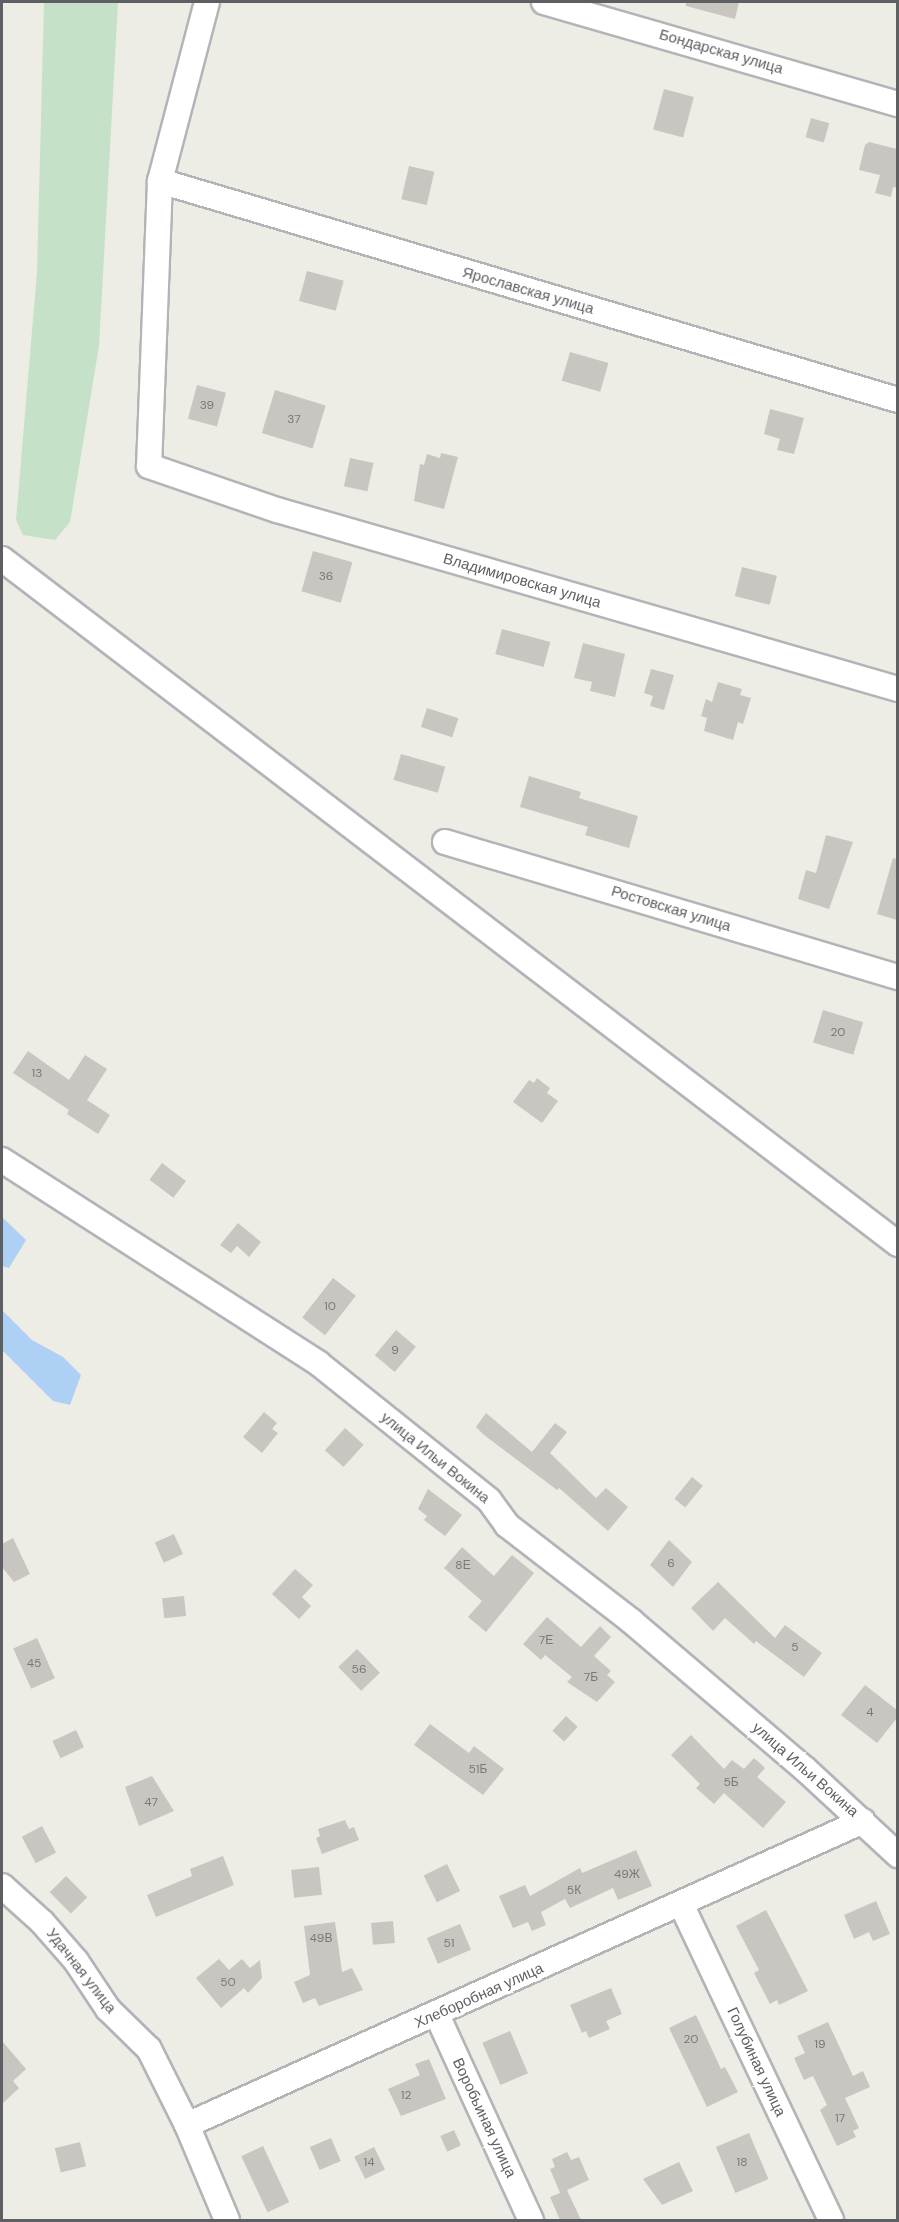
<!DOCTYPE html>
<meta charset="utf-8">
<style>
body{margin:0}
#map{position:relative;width:899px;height:2222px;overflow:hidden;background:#edece5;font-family:"DM Sans",sans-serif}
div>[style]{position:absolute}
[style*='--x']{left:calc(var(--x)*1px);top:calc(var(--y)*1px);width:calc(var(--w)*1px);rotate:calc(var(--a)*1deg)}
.green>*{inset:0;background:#c5e1c7}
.water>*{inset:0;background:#aed0f4}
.building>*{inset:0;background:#c9c6c2;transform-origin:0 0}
.roads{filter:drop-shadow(2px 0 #b2b4b8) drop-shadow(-2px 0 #b2b4b8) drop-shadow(0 2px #b2b4b8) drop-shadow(0 -2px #b2b4b8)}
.minor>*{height:24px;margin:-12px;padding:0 12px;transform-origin:12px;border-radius:12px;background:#fff}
span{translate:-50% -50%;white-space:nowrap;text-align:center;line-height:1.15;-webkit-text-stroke:6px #fff;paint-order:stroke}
.number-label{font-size:12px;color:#78797b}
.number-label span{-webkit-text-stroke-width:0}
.street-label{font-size:15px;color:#5d5f63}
.frame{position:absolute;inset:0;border:3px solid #5d5f63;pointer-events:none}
</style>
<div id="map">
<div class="green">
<i style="clip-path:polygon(44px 2px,118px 2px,99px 346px,70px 522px,55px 540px,23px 535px,16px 520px,37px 272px)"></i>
</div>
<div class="water">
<i style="clip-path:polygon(2px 1217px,26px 1240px,9px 1268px,2px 1266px)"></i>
<i style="clip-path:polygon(2px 1310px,32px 1340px,63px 1357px,81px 1375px,70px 1405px,53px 1401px,2px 1350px)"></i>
</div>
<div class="building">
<i style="clip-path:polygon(686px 2px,739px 2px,735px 19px,686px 6px)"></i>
<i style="left:664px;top:89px;width:31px;height:42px;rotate:15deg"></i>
<i style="left:811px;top:118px;width:19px;height:20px;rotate:16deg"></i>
<i style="clip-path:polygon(869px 142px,897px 149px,897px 188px,893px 187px,891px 197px,875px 193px,880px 175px,859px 170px,865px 145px)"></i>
<i style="left:409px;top:166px;width:26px;height:34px;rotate:13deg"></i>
<i style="left:307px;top:271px;width:38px;height:31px;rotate:15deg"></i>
<i style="left:570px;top:352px;width:40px;height:30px;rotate:16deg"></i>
<i style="left:197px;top:385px;width:30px;height:35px;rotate:15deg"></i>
<i style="left:275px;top:390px;width:53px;height:45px;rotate:17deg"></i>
<i style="clip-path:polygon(770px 409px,804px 418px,794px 454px,777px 450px,780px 439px,764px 434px)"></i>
<i style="clip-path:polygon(441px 453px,458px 457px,444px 509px,414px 501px,420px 464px,424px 465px,427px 454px,440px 458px)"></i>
<i style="left:350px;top:458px;width:24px;height:29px;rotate:12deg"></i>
<i style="left:313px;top:551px;width:41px;height:42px;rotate:16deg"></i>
<i style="left:742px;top:567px;width:36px;height:30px;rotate:14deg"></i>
<i style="left:502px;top:629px;width:50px;height:26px;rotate:15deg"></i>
<i style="clip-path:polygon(583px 643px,625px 654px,615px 697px,590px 691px,592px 682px,574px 678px)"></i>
<i style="clip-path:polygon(651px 669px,674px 675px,664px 710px,650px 706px,653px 696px,644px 693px)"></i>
<i style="clip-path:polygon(718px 682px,742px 689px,740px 695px,751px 698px,743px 724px,738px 722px,733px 740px,704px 731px,707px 718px,701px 716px,706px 699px,712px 702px)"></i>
<i style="left:427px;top:708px;width:33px;height:20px;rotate:18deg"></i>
<i style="left:401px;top:754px;width:46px;height:27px;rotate:16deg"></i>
<i style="clip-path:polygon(529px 776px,581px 792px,579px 798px,638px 816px,629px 848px,585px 835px,588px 827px,520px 807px)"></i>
<i style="clip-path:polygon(826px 835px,853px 842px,829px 909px,798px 899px,806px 870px,816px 873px)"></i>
<i style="clip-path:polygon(893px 858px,897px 859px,897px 920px,877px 914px)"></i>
<i style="left:823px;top:1010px;width:42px;height:34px;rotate:17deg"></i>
<i style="clip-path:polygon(28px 1051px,69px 1080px,85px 1055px,107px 1069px,87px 1100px,110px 1115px,98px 1134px,67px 1114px,69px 1110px,13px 1073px)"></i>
<i style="clip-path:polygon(537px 1078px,550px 1088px,547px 1093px,558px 1101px,542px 1123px,513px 1102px,529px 1080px,534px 1083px)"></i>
<i style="left:162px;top:1163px;width:30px;height:21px;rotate:37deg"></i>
<i style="clip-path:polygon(238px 1223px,261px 1242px,249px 1257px,237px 1246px,231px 1253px,220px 1245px)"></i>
<i style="left:333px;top:1278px;width:29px;height:50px;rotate:38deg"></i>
<i style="left:396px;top:1330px;width:26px;height:33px;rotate:40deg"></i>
<i style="clip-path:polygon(264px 1412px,277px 1423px,272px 1429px,278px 1433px,262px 1453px,243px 1437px)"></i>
<i style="clip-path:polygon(486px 1413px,532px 1452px,555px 1423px,567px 1432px,550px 1453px,596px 1498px,606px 1488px,628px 1507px,608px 1531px,559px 1488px,557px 1490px,484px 1435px,476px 1427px)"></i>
<i style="left:345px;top:1428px;width:25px;height:30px;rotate:42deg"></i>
<i style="left:692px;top:1477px;width:14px;height:28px;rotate:39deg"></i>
<i style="clip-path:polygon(428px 1489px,462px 1515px,445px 1536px,424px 1520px,427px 1516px,418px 1509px)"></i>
<i style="left:174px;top:1534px;width:22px;height:21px;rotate:66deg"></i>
<i style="clip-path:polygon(13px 1538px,30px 1574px,14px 1582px,2px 1567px,2px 1544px)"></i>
<i style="clip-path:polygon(669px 1540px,692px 1562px,673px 1587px,650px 1565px)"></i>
<i style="clip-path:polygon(462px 1547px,494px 1576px,512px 1555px,534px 1573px,486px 1632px,468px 1617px,482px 1601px,444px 1568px)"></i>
<i style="clip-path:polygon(295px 1569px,313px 1585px,302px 1597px,311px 1606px,299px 1619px,272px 1594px)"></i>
<i style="clip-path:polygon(718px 1582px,775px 1638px,785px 1625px,822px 1653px,804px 1677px,756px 1641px,754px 1644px,725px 1618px,713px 1631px,691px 1608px)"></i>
<i style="left:184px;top:1596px;width:20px;height:22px;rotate:84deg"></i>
<i style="clip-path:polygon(547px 1617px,581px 1647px,600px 1626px,611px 1637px,594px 1656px,611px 1671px,607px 1675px,615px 1682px,597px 1702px,567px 1682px,572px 1677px,545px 1655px,541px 1660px,523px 1644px)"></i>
<i style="left:37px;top:1638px;width:44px;height:26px;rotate:66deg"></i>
<i style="left:357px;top:1649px;width:33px;height:26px;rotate:46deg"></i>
<i style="clip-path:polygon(865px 1685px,897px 1710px,897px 1718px,877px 1743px,841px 1715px)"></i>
<i style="left:566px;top:1716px;width:16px;height:20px;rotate:43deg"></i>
<i style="clip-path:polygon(430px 1724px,469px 1753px,474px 1746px,504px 1769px,483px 1795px,414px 1745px)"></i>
<i style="left:76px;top:1730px;width:19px;height:26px;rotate:65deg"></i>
<i style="clip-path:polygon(691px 1735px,724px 1769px,732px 1760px,744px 1769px,754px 1758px,765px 1768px,757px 1777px,786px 1802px,763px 1828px,724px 1793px,714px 1804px,696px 1788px,700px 1784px,671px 1755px)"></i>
<i style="clip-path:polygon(152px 1776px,174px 1811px,139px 1826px,125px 1787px)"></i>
<i style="clip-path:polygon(345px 1820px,349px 1829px,354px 1827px,359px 1840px,322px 1854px,316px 1838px,320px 1836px,318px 1829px)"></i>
<i style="left:42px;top:1826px;width:30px;height:23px;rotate:62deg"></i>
<i style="clip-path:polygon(636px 1850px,652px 1886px,618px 1900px,613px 1888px,570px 1908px,565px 1899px,541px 1912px,546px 1925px,532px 1931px,528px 1922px,513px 1928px,499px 1896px,525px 1885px,530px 1896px,580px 1868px,582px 1873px)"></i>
<i style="clip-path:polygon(223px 1856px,234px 1885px,156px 1917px,147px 1895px,192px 1876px,190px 1869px)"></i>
<i style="left:447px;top:1864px;width:30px;height:26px;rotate:64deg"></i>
<i style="left:319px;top:1867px;width:28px;height:28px;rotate:84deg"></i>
<i style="left:66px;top:1876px;width:30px;height:23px;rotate:45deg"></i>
<i style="clip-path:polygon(876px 1901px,890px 1934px,873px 1941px,869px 1932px,854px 1939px,844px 1915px)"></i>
<i style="clip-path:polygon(766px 1910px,808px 1991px,779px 2005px,777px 2000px,770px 2004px,754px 1973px,759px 1970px,736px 1926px)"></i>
<i style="left:393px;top:1921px;width:22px;height:22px;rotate:85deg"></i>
<i style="clip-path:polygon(335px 1922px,342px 1972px,352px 1968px,363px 1990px,319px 2006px,315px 1998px,303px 2003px,294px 1982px,310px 1975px,304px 1926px)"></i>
<i style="left:460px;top:1924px;width:28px;height:36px;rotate:67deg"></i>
<i style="clip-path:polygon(219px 1959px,229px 1970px,242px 1959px,250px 1968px,260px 1960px,262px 1978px,248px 1993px,244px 1988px,221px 2008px,196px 1978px)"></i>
<i style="clip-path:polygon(611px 1988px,622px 2014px,606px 2021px,610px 2029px,589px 2038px,586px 2031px,582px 2033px,570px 2005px)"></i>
<i style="clip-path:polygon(696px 2015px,721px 2069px,725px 2067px,738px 2092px,707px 2107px,669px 2028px)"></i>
<i style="clip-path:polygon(828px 2022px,853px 2076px,863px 2071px,870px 2087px,845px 2098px,859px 2128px,853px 2131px,856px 2137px,837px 2146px,820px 2110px,827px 2105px,813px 2076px,804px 2080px,794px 2058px,805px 2053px,797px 2036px)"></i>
<i style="left:510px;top:2031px;width:46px;height:30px;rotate:67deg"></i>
<i style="clip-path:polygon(2px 2041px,26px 2069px,13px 2081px,19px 2088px,2px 2104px)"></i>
<i style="clip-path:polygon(429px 2059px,446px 2099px,401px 2116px,388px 2089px,420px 2075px,415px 2064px)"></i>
<i style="left:454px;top:2130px;width:17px;height:15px;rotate:66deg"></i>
<i style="left:749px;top:2133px;width:50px;height:36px;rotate:67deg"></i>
<i style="left:331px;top:2138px;width:25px;height:23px;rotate:67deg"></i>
<i style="left:80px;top:2142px;width:25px;height:26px;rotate:76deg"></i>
<i style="left:263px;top:2146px;width:62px;height:24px;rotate:65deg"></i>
<i style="left:374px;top:2147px;width:25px;height:22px;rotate:64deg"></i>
<i style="clip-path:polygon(567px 2152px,571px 2160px,579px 2157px,589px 2180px,567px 2190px,581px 2220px,560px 2220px,550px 2197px,560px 2193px,550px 2169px,555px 2167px,552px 2159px)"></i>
<i style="clip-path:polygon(679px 2162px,693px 2191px,662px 2205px,643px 2179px)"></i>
</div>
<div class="roads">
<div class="minor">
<i style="--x:207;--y:2;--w:185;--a:104.7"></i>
<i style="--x:160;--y:181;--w:285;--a:92.2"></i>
<i style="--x:149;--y:466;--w:135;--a:19"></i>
<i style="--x:277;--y:510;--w:646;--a:16.08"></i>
<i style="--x:544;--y:2;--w:368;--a:16.1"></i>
<i style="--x:160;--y:181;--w:770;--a:16.53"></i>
<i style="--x:2;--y:559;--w:1128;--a:37.4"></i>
<i style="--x:445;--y:842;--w:473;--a:16.6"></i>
<i style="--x:2;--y:1160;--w:376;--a:32.7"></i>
<i style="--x:318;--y:1363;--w:219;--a:38.7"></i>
<i style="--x:489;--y:1500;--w:31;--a:54"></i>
<i style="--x:507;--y:1525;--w:157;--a:37.7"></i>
<i style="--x:631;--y:1621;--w:228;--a:40.4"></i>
<i style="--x:805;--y:1769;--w:127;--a:42.8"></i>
<i style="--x:2;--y:1886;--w:54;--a:42"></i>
<i style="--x:42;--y:1922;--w:52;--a:48.9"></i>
<i style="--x:76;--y:1961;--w:58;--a:56.3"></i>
<i style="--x:108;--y:2009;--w:57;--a:44.3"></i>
<i style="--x:149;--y:2049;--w:85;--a:63.4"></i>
<i style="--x:681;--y:1904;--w:350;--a:64.6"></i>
<i style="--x:437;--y:2015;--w:226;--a:65.4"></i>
<i style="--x:227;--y:2220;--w:103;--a:-112.8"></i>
<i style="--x:187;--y:2125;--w:741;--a:-24.21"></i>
</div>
</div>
<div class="number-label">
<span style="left:207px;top:406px">39</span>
<span style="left:294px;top:420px">37</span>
<span style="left:326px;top:577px">36</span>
<span style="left:838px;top:1033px">20</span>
<span style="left:37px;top:1074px">13</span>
<span style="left:330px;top:1307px">10</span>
<span style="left:395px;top:1351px">9</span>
<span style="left:671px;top:1564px">6</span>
<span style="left:463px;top:1566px">8Е</span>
<span style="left:546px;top:1641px">7Е</span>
<span style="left:795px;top:1648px">5</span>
<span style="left:34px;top:1664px">45</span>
<span style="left:359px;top:1670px">56</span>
<span style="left:591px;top:1678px">7Б</span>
<span style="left:870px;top:1713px">4</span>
<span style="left:478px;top:1770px">51Б</span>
<span style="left:731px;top:1783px">5Б</span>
<span style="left:151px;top:1803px">47</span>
<span style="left:627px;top:1875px">49Ж</span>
<span style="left:574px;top:1891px">5К</span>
<span style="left:321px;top:1939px">49В</span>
<span style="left:449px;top:1944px">51</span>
<span style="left:228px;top:1983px">50</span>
<span style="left:691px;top:2040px">20</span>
<span style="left:820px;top:2045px">19</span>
<span style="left:406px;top:2096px">12</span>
<span style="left:840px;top:2119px">17</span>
<span style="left:369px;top:2163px">14</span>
<span style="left:742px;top:2163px">18</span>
</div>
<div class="street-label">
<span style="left:721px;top:52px;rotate:16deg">Бондарская улица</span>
<span style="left:528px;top:291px;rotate:16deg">Ярославская улица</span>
<span style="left:522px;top:581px;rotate:16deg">Владимировская улица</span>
<span style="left:671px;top:909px;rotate:17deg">Ростовская улица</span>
<span style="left:435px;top:1458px;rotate:39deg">улица Ильи Вокина</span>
<span style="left:805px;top:1770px;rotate:41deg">улица Ильи Вокина</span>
<span style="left:81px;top:1971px;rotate:52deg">Удачная улица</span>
<span style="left:479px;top:1996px;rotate:-24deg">Хлеборобная улица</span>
<span style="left:756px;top:2062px;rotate:65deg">Голубиная улица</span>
<span style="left:484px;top:2118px;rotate:65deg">Воробьиная улица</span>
</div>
<div class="frame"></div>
</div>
